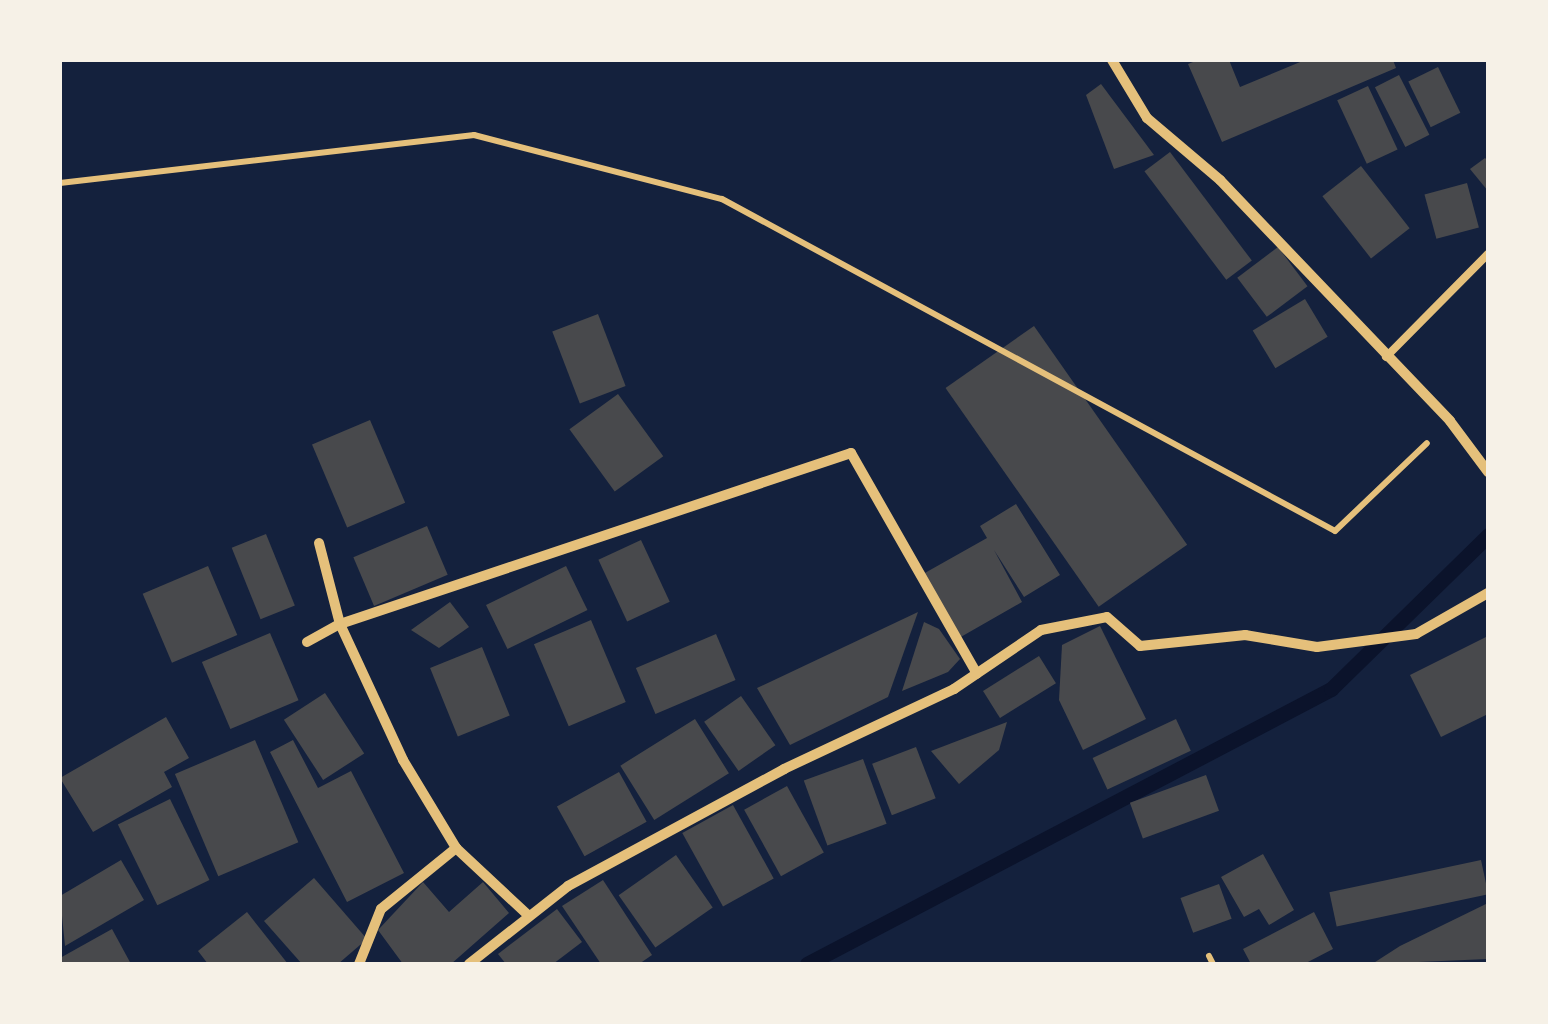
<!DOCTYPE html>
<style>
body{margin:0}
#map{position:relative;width:1548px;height:1024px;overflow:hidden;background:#14213d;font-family:Rubik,sans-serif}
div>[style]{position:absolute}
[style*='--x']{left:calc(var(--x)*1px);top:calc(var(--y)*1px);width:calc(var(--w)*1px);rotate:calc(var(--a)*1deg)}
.stream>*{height:15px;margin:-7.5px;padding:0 7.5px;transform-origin:7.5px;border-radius:7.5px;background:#0b132b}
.building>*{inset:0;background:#48494c;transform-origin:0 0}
.path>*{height:6px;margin:-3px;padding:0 3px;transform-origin:3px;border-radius:3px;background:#e5c07b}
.service>*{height:8px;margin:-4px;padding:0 4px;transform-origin:4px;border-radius:4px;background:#e5c07b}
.minor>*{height:10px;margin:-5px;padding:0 5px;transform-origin:5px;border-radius:5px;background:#e5c07b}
span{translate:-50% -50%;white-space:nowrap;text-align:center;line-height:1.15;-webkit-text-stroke:10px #f6f1e7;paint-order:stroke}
.frame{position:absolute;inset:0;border:62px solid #f6f1e7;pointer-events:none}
</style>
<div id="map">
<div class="stream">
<i style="--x:807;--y:964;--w:592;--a:-27.69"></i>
<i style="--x:1331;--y:689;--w:220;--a:-44.4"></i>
</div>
<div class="building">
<i style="clip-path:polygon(1198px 60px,1229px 60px,1240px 87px,1305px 60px,1393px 60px,1396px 68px,1222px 142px,1188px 64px)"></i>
<i style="left:1438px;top:67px;width:51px;height:33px;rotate:64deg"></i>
<i style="left:1399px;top:75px;width:67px;height:27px;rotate:63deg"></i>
<i style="clip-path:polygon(1101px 84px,1154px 155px,1114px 169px,1086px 95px)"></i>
<i style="left:1368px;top:86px;width:70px;height:34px;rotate:65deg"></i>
<i style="left:1170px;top:152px;width:136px;height:32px;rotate:53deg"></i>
<i style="clip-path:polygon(1485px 158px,1488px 161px,1488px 191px,1470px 169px)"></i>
<i style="left:1361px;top:166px;width:79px;height:49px;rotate:52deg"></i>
<i style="left:1467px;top:183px;width:46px;height:44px;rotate:75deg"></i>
<i style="left:1278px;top:247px;width:49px;height:51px;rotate:53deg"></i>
<i style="left:1305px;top:299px;width:44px;height:61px;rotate:59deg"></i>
<i style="left:598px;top:314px;width:77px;height:49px;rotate:69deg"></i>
<i style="left:1034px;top:326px;width:267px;height:108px;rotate:55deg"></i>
<i style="left:618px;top:394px;width:77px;height:60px;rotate:54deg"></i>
<i style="left:370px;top:420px;width:90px;height:63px;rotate:67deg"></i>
<i style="clip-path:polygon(1016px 504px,1060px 575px,1024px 597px,994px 550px,1022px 602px,959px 638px,923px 574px,987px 538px,980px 526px)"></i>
<i style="left:427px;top:526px;width:53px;height:80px;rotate:67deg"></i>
<i style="left:266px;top:534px;width:77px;height:37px;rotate:68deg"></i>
<i style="left:641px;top:540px;width:68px;height:47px;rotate:65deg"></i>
<i style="left:208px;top:566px;width:75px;height:71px;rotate:67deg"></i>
<i style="left:566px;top:566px;width:49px;height:89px;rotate:64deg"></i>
<i style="clip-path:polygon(450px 602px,469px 627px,439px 648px,411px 630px)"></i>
<i style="clip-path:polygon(918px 612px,888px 697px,790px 745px,757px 688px)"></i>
<i style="left:591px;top:620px;width:89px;height:62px;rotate:67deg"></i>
<i style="clip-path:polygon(924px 622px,939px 629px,960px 659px,948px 672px,902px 691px)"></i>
<i style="clip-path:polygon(1100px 626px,1146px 719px,1083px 750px,1059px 700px,1062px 645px)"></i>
<i style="left:270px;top:633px;width:73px;height:74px;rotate:67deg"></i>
<i style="left:716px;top:634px;width:50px;height:87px;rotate:67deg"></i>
<i style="clip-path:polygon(1488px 636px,1488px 714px,1441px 737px,1410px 675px)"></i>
<i style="left:482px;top:647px;width:74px;height:56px;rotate:68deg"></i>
<i style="left:1039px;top:656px;width:32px;height:66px;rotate:58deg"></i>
<i style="left:325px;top:693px;width:72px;height:49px;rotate:57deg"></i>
<i style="left:741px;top:696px;width:60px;height:45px;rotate:55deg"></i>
<i style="clip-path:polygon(166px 717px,189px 758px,164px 772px,172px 787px,93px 832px,60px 778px)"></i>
<i style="left:695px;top:719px;width:64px;height:88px;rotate:58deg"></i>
<i style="left:1176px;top:719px;width:35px;height:92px;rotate:65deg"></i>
<i style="clip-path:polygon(1007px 722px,999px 750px,959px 784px,931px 751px)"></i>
<i style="left:255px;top:740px;width:111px;height:87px;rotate:67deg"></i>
<i style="clip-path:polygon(293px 740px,318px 788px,351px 771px,404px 873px,347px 902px,270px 752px)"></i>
<i style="left:916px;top:747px;width:55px;height:47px;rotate:69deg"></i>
<i style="left:863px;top:759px;width:69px;height:63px;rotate:70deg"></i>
<i style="left:619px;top:772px;width:57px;height:71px;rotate:61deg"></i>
<i style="left:1206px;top:775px;width:38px;height:81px;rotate:70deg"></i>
<i style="left:787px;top:786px;width:76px;height:49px;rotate:61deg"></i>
<i style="left:170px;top:799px;width:90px;height:58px;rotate:64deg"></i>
<i style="left:733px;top:805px;width:84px;height:58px;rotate:61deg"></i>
<i style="clip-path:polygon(1263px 854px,1294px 910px,1269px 925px,1259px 909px,1244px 917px,1221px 877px)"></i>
<i style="left:676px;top:855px;width:64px;height:70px;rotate:55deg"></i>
<i style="clip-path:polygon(121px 860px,144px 900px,65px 946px,60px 896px)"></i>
<i style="left:1481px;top:860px;width:35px;height:155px;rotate:78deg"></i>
<i style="clip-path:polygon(314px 878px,367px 939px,338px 964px,302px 964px,264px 921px)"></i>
<i style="clip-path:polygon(603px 880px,652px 955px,639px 964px,601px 964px,562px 906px)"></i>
<i style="clip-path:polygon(423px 882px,449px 912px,483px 882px,509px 913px,451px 964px,403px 964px,378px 930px)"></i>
<i style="left:1219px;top:884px;width:37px;height:41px;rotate:70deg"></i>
<i style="clip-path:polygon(1488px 903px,1488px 959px,1372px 964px,1400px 946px)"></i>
<i style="clip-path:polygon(557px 909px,582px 942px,553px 964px,506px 964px,498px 954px)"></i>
<i style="clip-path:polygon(247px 912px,288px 964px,208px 964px,198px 951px)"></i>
<i style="clip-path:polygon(1314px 912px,1333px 949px,1304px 964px,1251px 964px,1243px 949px)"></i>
<i style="clip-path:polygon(112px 929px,131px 964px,60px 964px,60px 958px)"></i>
</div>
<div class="path">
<i style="--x:60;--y:183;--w:417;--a:-6.6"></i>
<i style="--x:474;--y:135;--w:256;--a:14.5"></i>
<i style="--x:722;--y:199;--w:697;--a:28.44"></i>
<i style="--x:1335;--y:531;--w:127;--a:-43.7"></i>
<i style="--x:1209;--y:956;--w:9;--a:63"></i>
</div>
<div class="service">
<i style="--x:1386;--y:357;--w:145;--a:-45.3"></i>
</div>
<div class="minor">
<i style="--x:1112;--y:60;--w:68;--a:58.9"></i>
<i style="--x:1147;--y:118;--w:96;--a:40.3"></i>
<i style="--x:1220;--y:180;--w:333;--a:46.3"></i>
<i style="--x:1450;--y:421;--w:64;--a:53.3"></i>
<i style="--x:319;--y:543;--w:84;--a:75.5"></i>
<i style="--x:340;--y:624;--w:150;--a:65.1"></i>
<i style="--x:403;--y:760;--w:103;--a:58.9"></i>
<i style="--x:456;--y:848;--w:100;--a:43"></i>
<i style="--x:307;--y:642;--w:38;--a:-29"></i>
<i style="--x:340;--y:624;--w:539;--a:-18.5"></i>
<i style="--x:851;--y:453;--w:254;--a:60.3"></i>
<i style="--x:359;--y:964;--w:59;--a:-68.2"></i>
<i style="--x:381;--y:909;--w:97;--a:-39.1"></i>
<i style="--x:469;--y:964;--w:126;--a:-38.2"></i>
<i style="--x:568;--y:886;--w:246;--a:-28.4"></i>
<i style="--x:784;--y:769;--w:188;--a:-25.2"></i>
<i style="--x:954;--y:689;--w:105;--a:-34.1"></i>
<i style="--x:1041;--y:630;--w:67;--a:-11.1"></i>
<i style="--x:1107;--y:617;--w:44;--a:41.3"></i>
<i style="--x:1140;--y:646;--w:106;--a:-6"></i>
<i style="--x:1245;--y:635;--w:73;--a:9.5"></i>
<i style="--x:1317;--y:647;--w:100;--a:-7.5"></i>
<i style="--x:1416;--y:634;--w:83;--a:-29.7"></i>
</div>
<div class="frame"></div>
</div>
